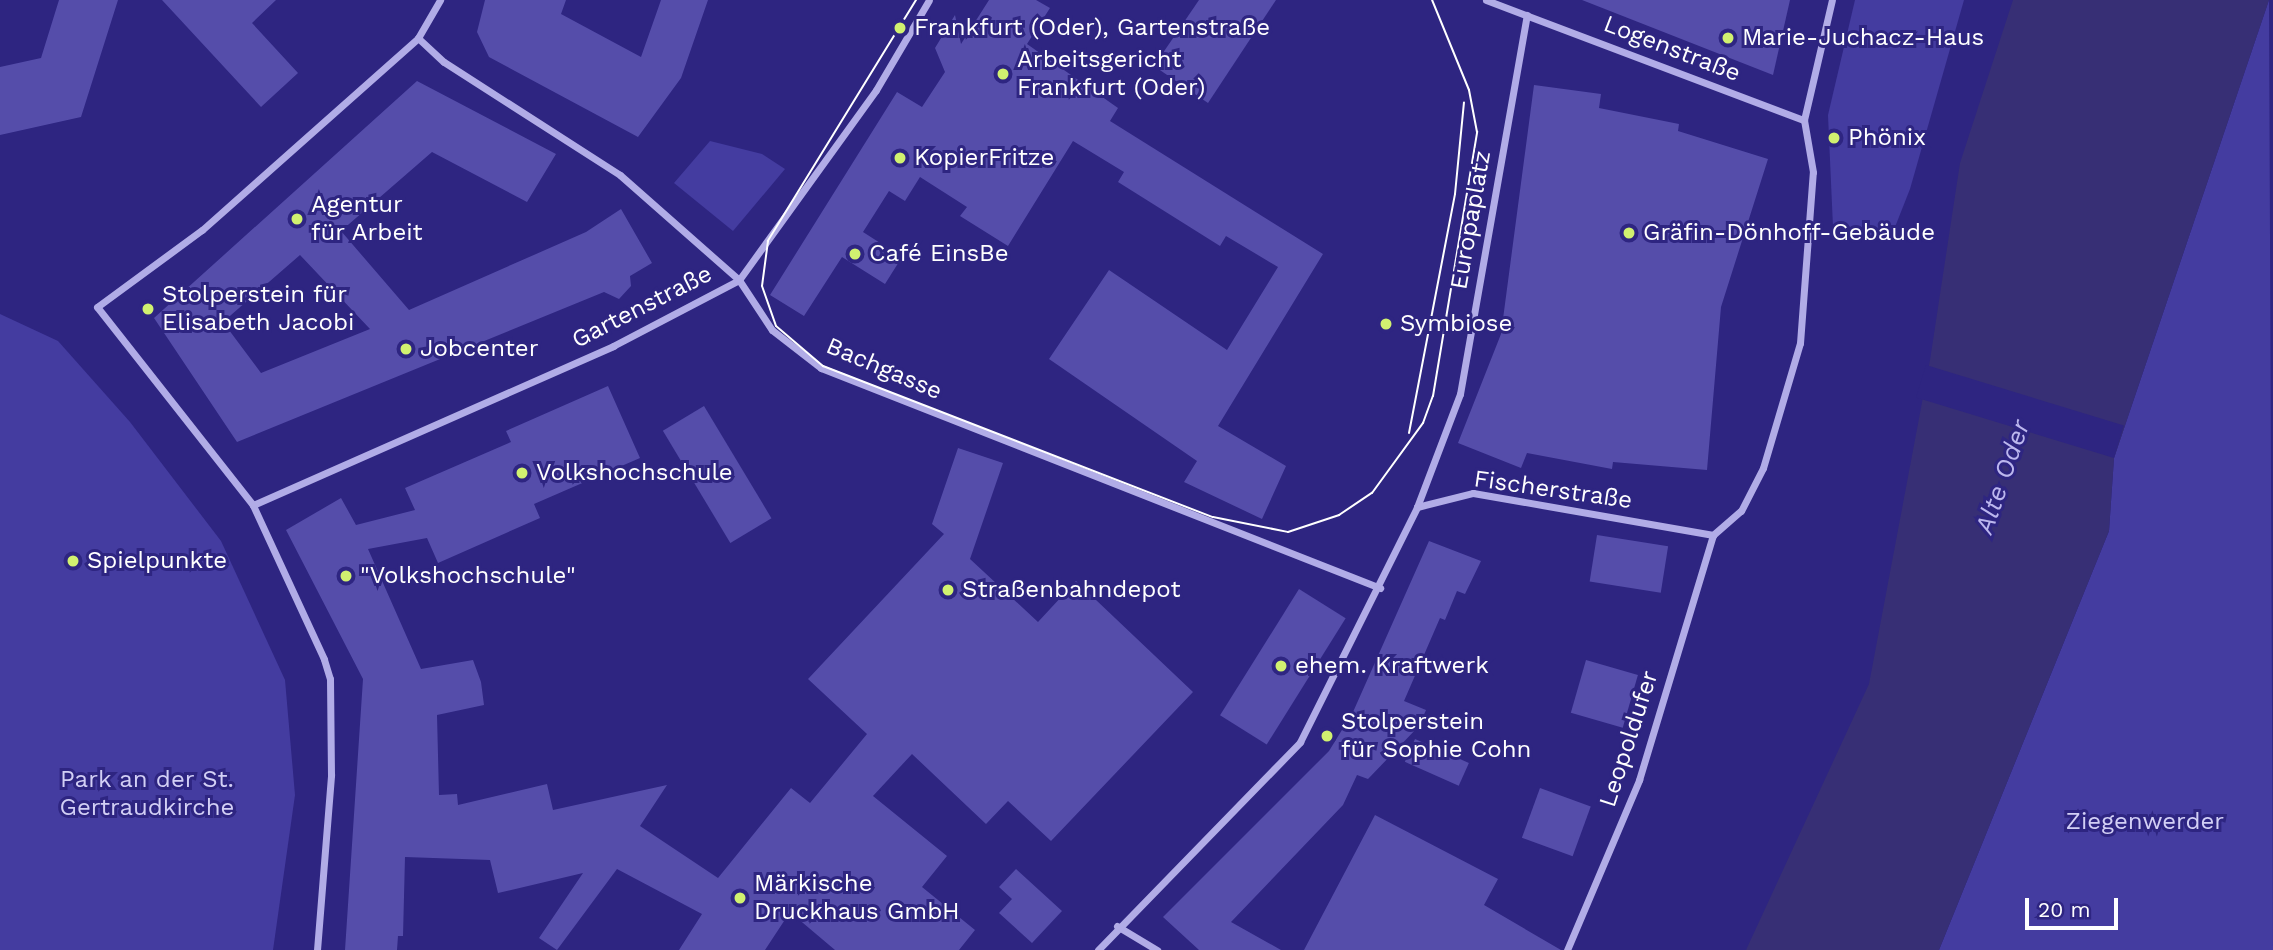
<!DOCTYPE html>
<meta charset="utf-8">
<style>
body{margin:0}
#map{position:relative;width:2273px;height:950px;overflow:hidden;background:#2e2581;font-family:"Work Sans",sans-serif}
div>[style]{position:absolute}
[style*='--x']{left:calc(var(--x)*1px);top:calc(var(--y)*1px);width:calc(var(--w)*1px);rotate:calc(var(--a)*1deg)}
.green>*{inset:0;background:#443ca0}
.water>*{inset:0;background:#372f75}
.pier>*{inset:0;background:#2e2581;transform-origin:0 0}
.building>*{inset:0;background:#554daa;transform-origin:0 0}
.street>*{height:7px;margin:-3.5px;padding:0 3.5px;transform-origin:3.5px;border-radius:3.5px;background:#b1ace7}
.tram>*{height:2px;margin:-1px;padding:0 1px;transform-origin:1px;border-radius:1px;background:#fff}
.dots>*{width:19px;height:19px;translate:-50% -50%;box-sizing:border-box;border:4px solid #2e2581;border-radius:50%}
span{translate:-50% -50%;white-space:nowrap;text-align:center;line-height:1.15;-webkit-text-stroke:6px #2e2581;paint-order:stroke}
.poi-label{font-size:24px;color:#fff}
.left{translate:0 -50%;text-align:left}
.street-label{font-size:24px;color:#fff}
.park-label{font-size:24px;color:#d2cff5}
.water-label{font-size:26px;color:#bcb7ee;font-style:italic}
.scale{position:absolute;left:2025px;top:898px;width:93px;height:32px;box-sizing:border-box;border:4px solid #fff;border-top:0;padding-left:9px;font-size:21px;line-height:24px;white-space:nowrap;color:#fff;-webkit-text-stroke:5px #2e2581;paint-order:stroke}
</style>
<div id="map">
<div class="green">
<i style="clip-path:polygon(1855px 0,1964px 0,1910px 189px,1895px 227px,1880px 240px,1833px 227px,1828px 115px)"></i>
<i style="clip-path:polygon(2269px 0,2273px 950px,1939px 950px,2109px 531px,2114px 458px)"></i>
<i style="clip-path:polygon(710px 141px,762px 154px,785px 169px,733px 231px,674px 183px)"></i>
<i style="clip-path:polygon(0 314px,58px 341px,130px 422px,221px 541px,285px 680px,295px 795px,273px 950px,0 950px)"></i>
</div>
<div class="water">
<i style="clip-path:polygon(2013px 0,2269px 0,2114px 458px,2109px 531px,1939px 950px,1746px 950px,1869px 684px,1930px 360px,1960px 163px)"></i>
</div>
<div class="pier">
<i style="left:1926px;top:365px;width:207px;height:34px;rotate:17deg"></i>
</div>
<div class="building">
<i style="clip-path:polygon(59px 0,118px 0,81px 117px,0 135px,0 67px,41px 58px)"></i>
<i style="clip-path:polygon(162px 0,276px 0,252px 23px,298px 73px,261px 107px)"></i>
<i style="clip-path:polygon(485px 0,566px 0,561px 14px,641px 57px,661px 0,708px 0,681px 78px,638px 137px,489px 57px,477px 32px)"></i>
<i style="clip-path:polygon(989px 0,1036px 0,1050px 8px,1027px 44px,1118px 108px,1110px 121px,1323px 254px,1218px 426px,1286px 466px,1262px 519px,1184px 482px,1197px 461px,1049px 359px,1109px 270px,1227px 350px,1278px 267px,1226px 236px,1220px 246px,1118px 182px,1124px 172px,1073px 141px,1008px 246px,960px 216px,967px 207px,920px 177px,905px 201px,889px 191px,863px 232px,902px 257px,885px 284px,842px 257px,804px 316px,770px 295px,897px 92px,922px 107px,945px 72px,935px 48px,955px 15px,961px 44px)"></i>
<i style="clip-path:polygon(1199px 0,1276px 0,1208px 103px,1154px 66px)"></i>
<i style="clip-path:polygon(1582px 0,1790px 0,1773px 75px)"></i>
<i style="clip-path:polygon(evenodd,417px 81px,556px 154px,527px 202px,432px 152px,341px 231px,409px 310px,586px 232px,621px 209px,652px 263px,630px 276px,631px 286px,619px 299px,604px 292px,237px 442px,154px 318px,417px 81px,300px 255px,370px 329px,261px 373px,223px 322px,300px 255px)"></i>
<i style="clip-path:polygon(1534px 85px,1601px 94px,1599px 108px,1679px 124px,1678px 131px,1768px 159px,1721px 307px,1707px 470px,1613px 462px,1612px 469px,1527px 453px,1521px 468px,1458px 443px,1501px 334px)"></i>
<i style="clip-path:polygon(608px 386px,640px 458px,534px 504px,540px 518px,438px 563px,427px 538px,368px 549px,421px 669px,473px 660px,481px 682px,484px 705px,437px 715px,439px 795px,457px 794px,458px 805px,547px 784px,553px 810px,667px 785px,640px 826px,718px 878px,791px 788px,810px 803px,867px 734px,808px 679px,944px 534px,932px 524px,958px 448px,1003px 463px,970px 559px,1038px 622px,1076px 581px,1193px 692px,1051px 841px,1008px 801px,986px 824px,912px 754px,873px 796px,947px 856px,922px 887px,975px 930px,959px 950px,835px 950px,790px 912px,765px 950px,679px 950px,702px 914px,617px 869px,557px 950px,539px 938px,583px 873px,498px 893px,490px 860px,405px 857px,403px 936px,398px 936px,397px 950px,345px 950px,363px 679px,286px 530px,341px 498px,356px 525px,415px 510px,405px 488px,511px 442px,506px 431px)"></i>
<i style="left:704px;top:406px;width:131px;height:48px;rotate:59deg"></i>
<i style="left:1597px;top:535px;width:72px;height:47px;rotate:9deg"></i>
<i style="clip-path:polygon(1429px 541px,1481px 561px,1465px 594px,1457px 591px,1445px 620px,1440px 618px,1404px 701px,1426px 710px,1419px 726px,1368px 779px,1357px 775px,1343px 805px,1231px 922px,1281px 950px,1199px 950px,1163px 917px,1329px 751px,1353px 712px)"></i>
<i style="left:1299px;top:589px;width:55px;height:149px;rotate:32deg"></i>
<i style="left:1586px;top:660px;width:54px;height:55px;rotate:16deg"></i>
<i style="left:1415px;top:739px;width:59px;height:25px;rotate:24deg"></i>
<i style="left:1540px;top:788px;width:54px;height:53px;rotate:20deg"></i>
<i style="clip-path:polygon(1375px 815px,1498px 879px,1484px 905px,1561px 950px,1304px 950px)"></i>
<i style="clip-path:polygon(1016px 869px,1062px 911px,1032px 943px,999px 913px,1012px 899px,999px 887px)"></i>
</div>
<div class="street">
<i style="--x:1486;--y:0;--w:340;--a:20.7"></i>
<i style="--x:418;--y:38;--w:35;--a:43"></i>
<i style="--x:444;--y:62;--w:209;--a:32.7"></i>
<i style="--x:620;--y:175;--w:159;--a:41.4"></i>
<i style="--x:739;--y:280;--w:60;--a:56.6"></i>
<i style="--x:772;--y:330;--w:62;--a:37.8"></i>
<i style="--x:821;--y:368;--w:601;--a:21.48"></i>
<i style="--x:253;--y:505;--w:394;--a:-23.8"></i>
<i style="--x:613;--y:346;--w:142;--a:-27.6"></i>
<i style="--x:739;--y:280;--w:234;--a:-54.2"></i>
<i style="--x:876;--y:90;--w:104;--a:-59.5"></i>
<i style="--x:1417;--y:507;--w:121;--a:-69.2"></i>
<i style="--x:1460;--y:394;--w:385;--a:-80"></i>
<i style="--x:1117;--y:926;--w:47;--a:31"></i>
<i style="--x:317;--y:950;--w:176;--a:-85.4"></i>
<i style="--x:331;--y:775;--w:96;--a:-90.6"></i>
<i style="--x:330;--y:679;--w:21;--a:-107"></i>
<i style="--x:324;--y:659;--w:170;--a:-114.8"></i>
<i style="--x:253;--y:505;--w:252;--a:-128.2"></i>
<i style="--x:97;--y:307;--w:130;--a:-36.3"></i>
<i style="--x:202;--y:230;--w:289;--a:-41.6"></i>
<i style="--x:418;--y:38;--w:44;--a:-59.9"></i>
<i style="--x:1098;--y:950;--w:290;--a:-45.8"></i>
<i style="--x:1300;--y:742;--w:263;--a:-63.5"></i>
<i style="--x:1417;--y:507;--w:58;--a:-14"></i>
<i style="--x:1473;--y:493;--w:244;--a:9.9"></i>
<i style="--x:1713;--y:535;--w:37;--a:-41"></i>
<i style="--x:1741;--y:511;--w:48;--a:-62.9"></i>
<i style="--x:1763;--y:468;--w:130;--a:-73.5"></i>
<i style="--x:1800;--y:343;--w:171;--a:-85.7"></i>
<i style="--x:1813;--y:172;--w:53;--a:-99.8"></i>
<i style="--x:1804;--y:120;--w:123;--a:-76.9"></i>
<i style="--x:1567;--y:950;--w:185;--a:-67"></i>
<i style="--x:1639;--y:780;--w:256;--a:-73.2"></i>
</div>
<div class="tram">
<i style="--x:916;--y:0;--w:283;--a:121.6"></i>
<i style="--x:768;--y:241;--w:45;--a:97.6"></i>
<i style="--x:762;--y:286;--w:42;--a:70.7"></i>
<i style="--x:776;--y:326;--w:62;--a:40.4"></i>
<i style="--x:823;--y:366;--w:418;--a:21.2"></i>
<i style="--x:1213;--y:517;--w:76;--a:11.3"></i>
<i style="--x:1288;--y:532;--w:54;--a:-18.4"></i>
<i style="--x:1339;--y:515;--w:40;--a:-34"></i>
<i style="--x:1372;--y:493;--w:87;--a:-53.9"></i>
<i style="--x:1423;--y:423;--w:29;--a:-70"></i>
<i style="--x:1433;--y:396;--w:268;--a:-80.5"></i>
<i style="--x:1477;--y:132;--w:43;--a:-100.8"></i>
<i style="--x:1469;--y:90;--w:97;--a:-112.3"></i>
<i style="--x:1409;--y:433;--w:243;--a:-79.1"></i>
<i style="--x:1455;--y:194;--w:92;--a:-84.4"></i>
</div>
<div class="dots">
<i style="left:900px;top:28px;background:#d1f170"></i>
<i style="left:1728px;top:38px;background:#d1f170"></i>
<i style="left:1003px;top:74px;background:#d1f170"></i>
<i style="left:1834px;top:138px;background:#d1f170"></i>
<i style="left:900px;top:158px;background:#d1f170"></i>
<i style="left:297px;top:219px;background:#d1f170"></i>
<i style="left:1629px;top:233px;background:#d1f170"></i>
<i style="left:855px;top:254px;background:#d1f170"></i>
<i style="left:148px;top:309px;background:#d1f170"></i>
<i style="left:1386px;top:324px;background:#d1f170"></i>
<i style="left:406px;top:349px;background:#d1f170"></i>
<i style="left:522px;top:473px;background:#d1f170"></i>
<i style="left:73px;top:561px;background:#d1f170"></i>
<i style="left:346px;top:576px;background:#d1f170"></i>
<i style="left:948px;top:590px;background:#d1f170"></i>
<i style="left:1281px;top:666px;background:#d1f170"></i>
<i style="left:1327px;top:736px;background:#d1f170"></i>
<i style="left:740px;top:898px;background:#d1f170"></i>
</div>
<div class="poi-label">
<span class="left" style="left:914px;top:28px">Frankfurt (Oder), Gartenstraße</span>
<span class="left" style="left:1742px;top:38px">Marie-Juchacz-Haus</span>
<span class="left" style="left:1017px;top:74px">Arbeitsgericht<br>Frankfurt (Oder)</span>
<span class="left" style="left:1848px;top:138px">Phönix</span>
<span class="left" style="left:914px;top:158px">KopierFritze</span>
<span class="left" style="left:311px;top:219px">Agentur<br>für Arbeit</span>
<span class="left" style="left:1643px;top:233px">Gräfin-Dönhoff-Gebäude</span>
<span class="left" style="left:869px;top:254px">Café EinsBe</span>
<span class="left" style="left:162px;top:309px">Stolperstein für<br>Elisabeth Jacobi</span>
<span class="left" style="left:1400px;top:324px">Symbiose</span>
<span class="left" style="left:420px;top:349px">Jobcenter</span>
<span class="left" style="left:536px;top:473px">Volkshochschule</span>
<span class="left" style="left:87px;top:561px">Spielpunkte</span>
<span class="left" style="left:360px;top:576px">"Volkshochschule"</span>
<span class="left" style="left:962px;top:590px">Straßenbahndepot</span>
<span class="left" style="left:1295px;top:666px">ehem. Kraftwerk</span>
<span class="left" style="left:1341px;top:736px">Stolperstein<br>für Sophie Cohn</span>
<span class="left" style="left:754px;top:898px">Märkische<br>Druckhaus GmbH</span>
</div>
<div class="street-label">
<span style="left:1672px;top:49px;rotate:21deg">Logenstraße</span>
<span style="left:1471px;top:220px;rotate:-80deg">Europaplatz</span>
<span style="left:642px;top:307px;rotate:-27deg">Gartenstraße</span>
<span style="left:884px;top:369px;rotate:23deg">Bachgasse</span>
<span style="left:1553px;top:490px;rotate:8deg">Fischerstraße</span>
<span style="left:1629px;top:739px;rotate:-72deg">Leopoldufer</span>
</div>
<div class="park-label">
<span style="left:147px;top:794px">Park an der St.<br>Gertraudkirche</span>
<span style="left:2145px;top:822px">Ziegenwerder</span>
</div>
<div class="water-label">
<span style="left:2003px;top:477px;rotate:-71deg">Alte Oder</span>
</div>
<div class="scale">20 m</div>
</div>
